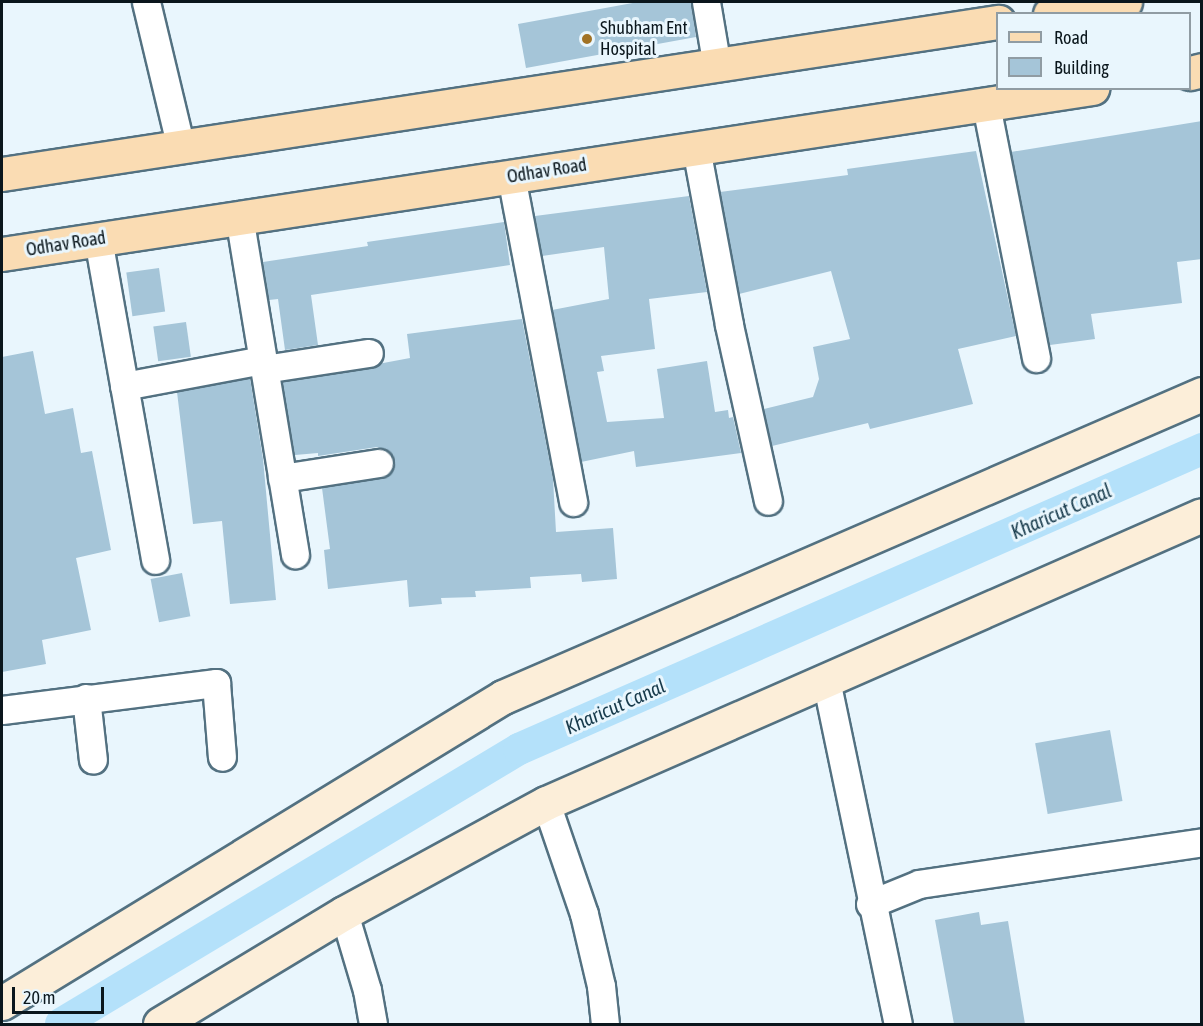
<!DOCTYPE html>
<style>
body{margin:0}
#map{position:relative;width:1203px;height:1026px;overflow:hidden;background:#e9f6fd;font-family:"Asap Condensed",sans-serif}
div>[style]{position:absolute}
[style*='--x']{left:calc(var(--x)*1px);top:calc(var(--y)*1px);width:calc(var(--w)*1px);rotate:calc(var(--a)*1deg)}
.canal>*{height:32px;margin:-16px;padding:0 16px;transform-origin:16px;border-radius:16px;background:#b4e1fa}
.building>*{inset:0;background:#a5c5d8;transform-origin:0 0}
.roads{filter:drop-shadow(2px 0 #537181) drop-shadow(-2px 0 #537181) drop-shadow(0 2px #537181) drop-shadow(0 -2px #537181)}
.street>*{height:27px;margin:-13.5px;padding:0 13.5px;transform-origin:13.5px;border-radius:13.5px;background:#fff}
.secondary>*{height:33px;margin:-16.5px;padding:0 16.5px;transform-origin:16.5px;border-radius:16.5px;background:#fceed9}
.primary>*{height:33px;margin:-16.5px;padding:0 16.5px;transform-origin:16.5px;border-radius:16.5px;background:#fadcb3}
.dots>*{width:16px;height:16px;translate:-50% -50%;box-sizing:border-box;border:3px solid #e9f6fd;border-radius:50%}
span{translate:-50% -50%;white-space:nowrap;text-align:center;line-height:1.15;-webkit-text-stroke:6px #e9f6fd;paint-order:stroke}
.poi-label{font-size:18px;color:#0a161c}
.left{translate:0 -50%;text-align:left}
.street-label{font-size:18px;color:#0a161c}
.water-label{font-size:20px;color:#183b4c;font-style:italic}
.frame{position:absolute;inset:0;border:3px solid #0a161c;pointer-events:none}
.legend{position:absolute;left:996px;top:12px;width:195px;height:78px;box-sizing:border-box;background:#e9f6fd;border:2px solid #909ca3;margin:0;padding:8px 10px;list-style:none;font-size:18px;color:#0a161c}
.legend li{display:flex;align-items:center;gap:12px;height:30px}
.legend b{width:30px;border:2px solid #909ca3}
.scale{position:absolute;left:12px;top:987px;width:92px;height:27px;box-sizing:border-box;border:3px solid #0a161c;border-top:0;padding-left:8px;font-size:18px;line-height:21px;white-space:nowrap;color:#0a161c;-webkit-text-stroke:4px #e9f6fd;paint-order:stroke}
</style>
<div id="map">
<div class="canal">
<i style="--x:61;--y:1024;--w:534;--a:-30.98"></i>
<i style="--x:519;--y:749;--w:746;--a:-23.71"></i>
</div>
<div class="building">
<i style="clip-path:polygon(638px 2px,691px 2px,696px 37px,526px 68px,518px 24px)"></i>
<i style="clip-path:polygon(1202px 121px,1202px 259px,1177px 262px,1182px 303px,1091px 314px,1095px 339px,1050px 345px,1011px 152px)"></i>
<i style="clip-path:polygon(976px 151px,1016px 336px,958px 349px,973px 404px,870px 429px,868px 423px,772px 446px,764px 409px,813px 397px,819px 379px,813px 347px,850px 339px,831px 271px,739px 294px,720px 192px,848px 175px,847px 169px)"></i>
<i style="clip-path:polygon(689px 196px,707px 292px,649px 299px,655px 349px,601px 356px,604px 371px,597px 372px,607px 422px,664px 418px,657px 369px,707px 361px,715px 412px,728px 410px,729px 418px,733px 417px,741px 453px,636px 467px,634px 451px,581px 462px,552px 310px,609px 299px,604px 247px,542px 256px,535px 216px)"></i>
<i style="clip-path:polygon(504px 222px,510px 265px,311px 295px,318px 345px,285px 350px,278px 299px,269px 300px,263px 262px,368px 246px,367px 242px)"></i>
<i style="left:159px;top:268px;width:44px;height:33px;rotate:82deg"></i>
<i style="clip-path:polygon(522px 319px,553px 479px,556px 532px,613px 528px,617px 579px,582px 582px,581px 574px,530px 577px,531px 588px,475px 591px,476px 597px,441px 598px,442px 604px,409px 607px,407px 580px,328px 589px,324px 550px,330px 549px,322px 488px,382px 478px,393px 469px,394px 460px,391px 453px,377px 447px,318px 456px,318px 453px,295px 455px,282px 382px,410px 358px,407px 334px)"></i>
<i style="left:186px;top:322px;width:35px;height:33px;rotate:82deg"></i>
<i style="clip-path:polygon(33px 351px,45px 414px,73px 408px,81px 453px,92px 451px,111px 550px,76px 558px,91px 630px,42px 640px,46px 664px,2px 672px,2px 357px)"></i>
<i style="clip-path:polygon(250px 378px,263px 459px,276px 600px,230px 604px,222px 521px,193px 524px,177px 392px)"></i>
<i style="left:182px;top:573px;width:44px;height:32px;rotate:79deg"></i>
<i style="left:1110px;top:730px;width:72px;height:76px;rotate:80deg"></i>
<i style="clip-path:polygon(979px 912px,981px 925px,1008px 921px,1025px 1024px,954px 1024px,935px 920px)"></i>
</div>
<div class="roads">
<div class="street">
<i style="--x:146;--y:2;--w:146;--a:76.5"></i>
<i style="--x:706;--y:2;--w:66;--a:80.4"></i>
<i style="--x:986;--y:105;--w:258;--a:78.8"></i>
<i style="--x:696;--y:148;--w:180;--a:79.4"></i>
<i style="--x:729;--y:325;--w:180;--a:77.5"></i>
<i style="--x:511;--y:176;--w:332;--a:79.2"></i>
<i style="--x:239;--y:216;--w:343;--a:80.6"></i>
<i style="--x:98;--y:239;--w:326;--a:79.9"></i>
<i style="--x:264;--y:369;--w:106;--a:-8.7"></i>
<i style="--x:124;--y:386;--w:141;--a:-10.6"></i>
<i style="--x:282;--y:478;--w:98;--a:-8.8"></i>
<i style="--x:826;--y:680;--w:351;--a:78.2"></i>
<i style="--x:86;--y:698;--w:62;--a:83.6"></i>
<i style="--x:2;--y:710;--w:216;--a:-7.2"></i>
<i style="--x:216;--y:683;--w:74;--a:85.4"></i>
<i style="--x:546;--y:803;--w:117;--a:71.1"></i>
<i style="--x:584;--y:914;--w:74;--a:76.7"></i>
<i style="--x:601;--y:986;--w:38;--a:84"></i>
<i style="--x:870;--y:904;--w:53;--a:-22.2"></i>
<i style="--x:919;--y:884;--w:286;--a:-8.4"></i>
<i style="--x:344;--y:913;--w:80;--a:73.4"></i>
<i style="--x:367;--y:990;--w:35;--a:80"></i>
</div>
<div class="secondary">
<i style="--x:2;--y:1003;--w:587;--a:-31.42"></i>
<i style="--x:503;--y:697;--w:762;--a:-23.44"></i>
<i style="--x:160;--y:1024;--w:215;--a:-31.1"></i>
<i style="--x:344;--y:913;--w:230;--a:-28.6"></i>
<i style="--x:546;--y:803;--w:716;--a:-23.7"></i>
</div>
<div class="primary">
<i style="--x:1050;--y:14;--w:76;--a:-9.1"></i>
<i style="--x:1190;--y:73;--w:12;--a:-14"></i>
<i style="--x:2;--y:174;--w:1008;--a:-8.68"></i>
<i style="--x:2;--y:254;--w:1103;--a:-8.66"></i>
</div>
</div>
<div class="dots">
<i style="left:587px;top:39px;background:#a17225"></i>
</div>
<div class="poi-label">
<span class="left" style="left:600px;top:39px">Shubham Ent<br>Hospital</span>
</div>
<div class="street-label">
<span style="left:547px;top:171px;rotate:-9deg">Odhav Road</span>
<span style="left:66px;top:244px;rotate:-9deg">Odhav Road</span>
</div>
<div class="water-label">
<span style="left:1061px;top:511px;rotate:-24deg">Kharicut Canal</span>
<span style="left:615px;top:706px;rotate:-24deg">Kharicut Canal</span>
</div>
<div class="frame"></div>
<ul class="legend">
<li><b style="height:8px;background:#fadcb3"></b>Road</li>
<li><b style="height:16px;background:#a5c5d8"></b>Building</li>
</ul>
<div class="scale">20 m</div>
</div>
